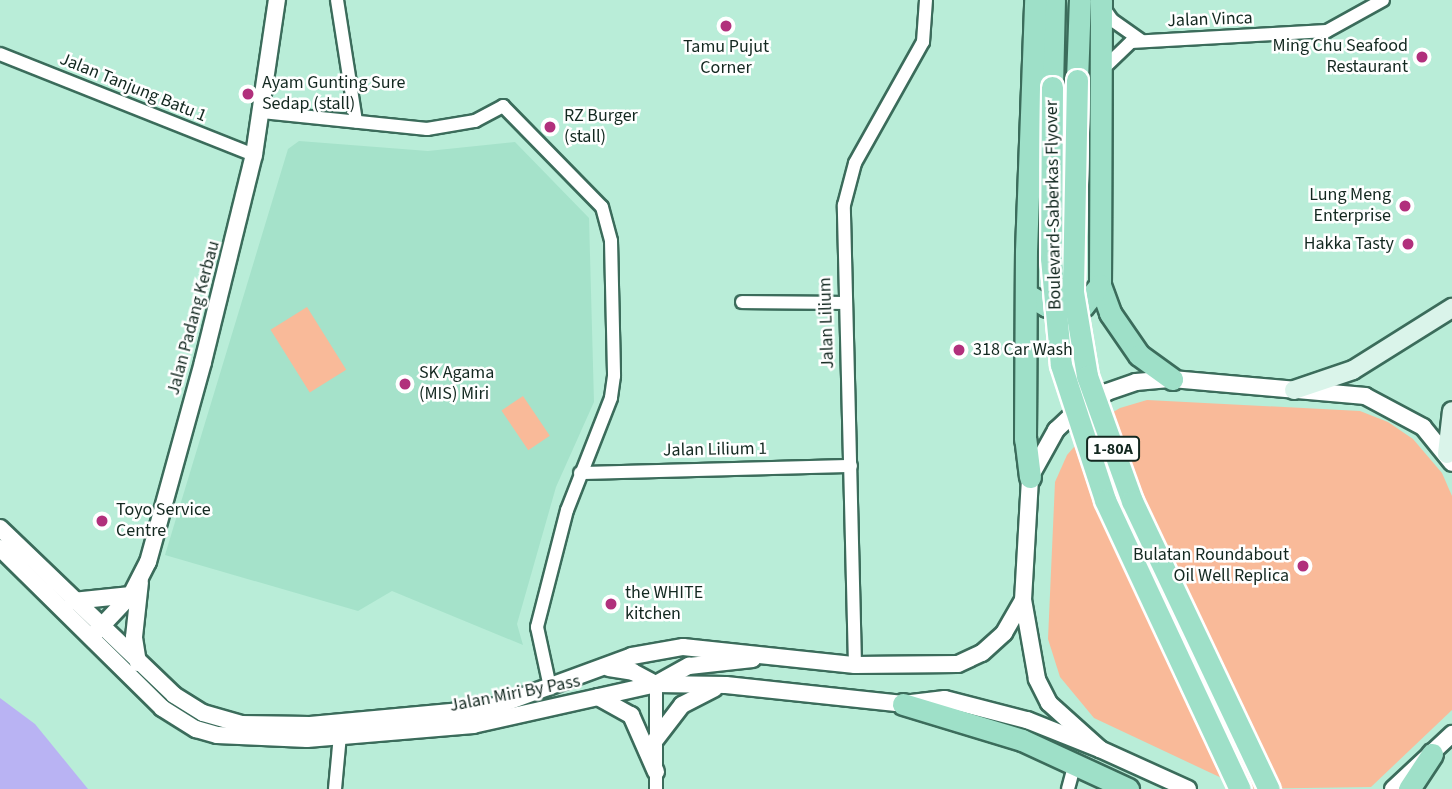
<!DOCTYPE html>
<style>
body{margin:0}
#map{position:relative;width:1452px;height:789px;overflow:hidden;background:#b9edd8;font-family:"Source Sans 3",sans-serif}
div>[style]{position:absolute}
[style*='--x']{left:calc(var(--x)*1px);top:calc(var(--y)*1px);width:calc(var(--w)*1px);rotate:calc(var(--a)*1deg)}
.built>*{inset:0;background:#a5e2ca}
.green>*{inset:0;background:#f9ba99;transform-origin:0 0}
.water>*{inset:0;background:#b9b3f3}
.roads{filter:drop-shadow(2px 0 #3b6c5b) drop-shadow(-2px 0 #3b6c5b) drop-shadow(0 2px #3b6c5b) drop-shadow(0 -2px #3b6c5b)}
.minor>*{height:12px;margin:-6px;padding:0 6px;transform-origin:6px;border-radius:6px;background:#fff}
.tertiary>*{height:16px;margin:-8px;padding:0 8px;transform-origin:8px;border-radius:8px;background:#fff}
.secondary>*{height:18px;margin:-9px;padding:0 9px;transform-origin:9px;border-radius:9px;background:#daf4ea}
.trunk>*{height:21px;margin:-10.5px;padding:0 10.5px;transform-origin:10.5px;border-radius:10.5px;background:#9ee0c8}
.bridges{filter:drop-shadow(2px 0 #fff) drop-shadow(-2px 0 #fff) drop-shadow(0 2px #fff) drop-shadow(0 -2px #fff)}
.trunk-bridge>*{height:21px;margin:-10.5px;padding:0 10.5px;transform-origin:10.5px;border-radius:10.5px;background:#9ee0c8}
.dots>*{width:19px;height:19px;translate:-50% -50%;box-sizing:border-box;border:4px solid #fff;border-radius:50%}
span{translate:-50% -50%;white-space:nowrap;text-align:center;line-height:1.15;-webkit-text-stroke:5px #fff;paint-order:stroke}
.shield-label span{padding:2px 5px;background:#fff;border:2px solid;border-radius:5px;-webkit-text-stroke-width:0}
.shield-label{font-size:16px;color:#132820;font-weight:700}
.street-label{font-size:18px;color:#132820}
.poi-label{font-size:18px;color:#132820}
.right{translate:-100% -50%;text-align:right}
.left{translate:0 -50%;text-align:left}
</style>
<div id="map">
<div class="built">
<i style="clip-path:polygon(299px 141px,428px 151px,515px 142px,589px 218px,594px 402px,556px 487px,517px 624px,523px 645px,392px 591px,358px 611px,165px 555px,288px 149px)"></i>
</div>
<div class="green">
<i style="left:307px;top:307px;width:74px;height:43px;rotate:58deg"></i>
<i style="left:523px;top:396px;width:48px;height:26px;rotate:56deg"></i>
<i style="clip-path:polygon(1147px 400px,1360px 411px,1388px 422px,1413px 439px,1442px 473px,1452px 496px,1452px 710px,1371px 787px,1245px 789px,1094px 718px,1060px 677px,1048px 639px,1055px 482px,1067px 455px,1095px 423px,1120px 408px)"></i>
</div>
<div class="water">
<i style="clip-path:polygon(0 698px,35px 724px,88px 789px,0 789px)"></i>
</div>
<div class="roads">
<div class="minor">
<i style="--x:337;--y:0;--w:123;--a:81.1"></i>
<i style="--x:1103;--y:7;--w:16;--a:55"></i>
<i style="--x:1112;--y:20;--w:35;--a:35"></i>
<i style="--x:0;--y:54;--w:273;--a:21.7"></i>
<i style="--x:1103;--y:69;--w:39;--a:-44"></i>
<i style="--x:1131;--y:42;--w:196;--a:-3.2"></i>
<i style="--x:1327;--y:31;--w:64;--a:-29"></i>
<i style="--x:262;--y:112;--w:166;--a:5.9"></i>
<i style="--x:427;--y:129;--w:49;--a:-9.5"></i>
<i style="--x:475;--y:121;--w:32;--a:-28"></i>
<i style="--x:503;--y:106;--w:141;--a:45.6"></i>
<i style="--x:602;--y:207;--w:35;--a:75"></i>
<i style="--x:611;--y:241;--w:135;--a:88.7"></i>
<i style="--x:614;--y:376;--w:22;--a:98"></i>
<i style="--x:611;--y:398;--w:120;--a:111.4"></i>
<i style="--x:567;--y:510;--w:121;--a:104.4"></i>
<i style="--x:537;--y:627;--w:61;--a:77.8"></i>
<i style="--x:742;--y:302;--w:101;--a:0.6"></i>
<i style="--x:580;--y:473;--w:271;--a:-1.5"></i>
<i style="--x:855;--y:665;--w:460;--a:-91.4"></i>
<i style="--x:844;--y:205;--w:43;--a:-75.3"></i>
<i style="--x:855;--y:163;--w:139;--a:-60.7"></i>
<i style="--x:923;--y:42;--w:42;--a:-85.9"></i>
<i style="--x:656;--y:684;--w:105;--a:90"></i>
<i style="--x:335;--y:789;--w:54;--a:-84.7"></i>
<i style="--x:1068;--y:789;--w:27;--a:-75"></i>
</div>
<div class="tertiary">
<i style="--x:0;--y:528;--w:241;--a:43.8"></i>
<i style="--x:174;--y:695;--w:34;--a:32"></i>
<i style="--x:203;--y:713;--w:40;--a:16"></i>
<i style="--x:241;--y:724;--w:69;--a:0.8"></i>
<i style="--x:310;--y:725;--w:163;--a:-5.3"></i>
<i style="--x:472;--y:710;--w:27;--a:-10"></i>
<i style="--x:499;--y:705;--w:142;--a:-20.2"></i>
<i style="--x:632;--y:656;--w:52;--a:-10"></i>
<i style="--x:683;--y:647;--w:173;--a:6"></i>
<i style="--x:855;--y:665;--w:103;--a:-0.6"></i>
<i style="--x:958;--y:664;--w:26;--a:-25"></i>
<i style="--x:982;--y:653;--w:30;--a:-42"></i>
<i style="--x:1004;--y:633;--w:38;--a:-60"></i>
<i style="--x:0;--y:548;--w:228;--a:44.6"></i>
<i style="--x:162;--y:708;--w:40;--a:32"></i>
<i style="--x:196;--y:729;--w:22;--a:16"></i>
<i style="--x:217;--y:735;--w:90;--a:2.5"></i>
<i style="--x:307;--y:739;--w:167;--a:-4.8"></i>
<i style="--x:473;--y:725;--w:188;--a:-12.6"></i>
<i style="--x:656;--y:684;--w:70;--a:0.8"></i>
<i style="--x:726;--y:685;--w:178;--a:6.1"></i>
<i style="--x:903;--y:704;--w:42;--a:-6.8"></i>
<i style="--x:945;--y:699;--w:85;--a:14.4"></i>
<i style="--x:1027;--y:720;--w:79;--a:21.7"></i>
<i style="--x:73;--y:601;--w:58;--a:-5.9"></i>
<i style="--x:94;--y:634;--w:54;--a:-46.5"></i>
<i style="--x:131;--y:595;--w:37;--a:-63"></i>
<i style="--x:148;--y:562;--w:207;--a:-74.6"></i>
<i style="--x:203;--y:362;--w:213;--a:-76.2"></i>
<i style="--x:254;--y:155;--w:157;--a:-81.6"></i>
<i style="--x:138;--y:663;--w:26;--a:-99"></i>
<i style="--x:134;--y:637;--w:55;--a:-83.8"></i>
<i style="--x:609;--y:668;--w:24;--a:9"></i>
<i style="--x:633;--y:672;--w:26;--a:28"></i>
<i style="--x:656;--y:684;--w:38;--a:-29"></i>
<i style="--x:689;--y:666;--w:64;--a:-6.2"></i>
<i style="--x:598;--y:697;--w:38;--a:29"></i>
<i style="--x:631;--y:715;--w:62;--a:66.3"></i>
<i style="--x:656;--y:739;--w:43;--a:-52.6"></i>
<i style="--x:682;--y:705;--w:36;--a:-27"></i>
<i style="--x:1188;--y:789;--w:97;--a:-155.6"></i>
<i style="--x:1100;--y:749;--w:69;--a:-138"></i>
<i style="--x:1049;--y:703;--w:27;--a:-117"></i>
<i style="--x:1037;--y:679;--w:80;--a:-100"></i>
<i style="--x:1023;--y:600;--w:123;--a:-86.7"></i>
<i style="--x:1030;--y:477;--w:54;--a:-61"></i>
<i style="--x:1056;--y:430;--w:35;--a:-43"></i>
<i style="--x:1082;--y:406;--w:29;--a:-29"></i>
<i style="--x:1107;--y:392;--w:31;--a:-19"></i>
<i style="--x:1136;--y:382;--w:36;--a:-5"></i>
<i style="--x:1172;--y:379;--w:194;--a:5"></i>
<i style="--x:1365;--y:396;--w:66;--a:28.1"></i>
<i style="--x:1423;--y:427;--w:46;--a:51.1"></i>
<i style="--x:1393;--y:789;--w:81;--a:-43"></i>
</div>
<div class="secondary">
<i style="--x:1294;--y:390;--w:62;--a:-18.7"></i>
<i style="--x:1353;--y:370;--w:117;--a:-32.1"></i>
<i style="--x:1447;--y:454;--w:43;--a:-83.4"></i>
</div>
<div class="trunk">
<i style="--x:1101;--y:0;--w:285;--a:90.2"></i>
<i style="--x:1100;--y:285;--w:30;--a:70"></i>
<i style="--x:1110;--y:313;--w:51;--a:55.4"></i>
<i style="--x:1139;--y:355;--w:41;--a:36"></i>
<i style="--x:1077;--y:80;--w:80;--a:-87.9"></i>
<i style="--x:1052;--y:87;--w:87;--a:-88.7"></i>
<i style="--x:1026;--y:294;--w:24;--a:30"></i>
<i style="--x:1047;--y:306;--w:36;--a:0"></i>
<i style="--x:1083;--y:306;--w:27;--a:-51"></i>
<i style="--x:1030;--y:477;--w:38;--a:-97"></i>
<i style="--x:1025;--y:439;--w:188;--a:-89.7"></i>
<i style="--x:1026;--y:251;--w:251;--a:-87.9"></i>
<i style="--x:903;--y:704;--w:124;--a:16.8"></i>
<i style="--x:1022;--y:740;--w:117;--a:24.8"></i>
<i style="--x:1409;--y:789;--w:42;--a:-56.7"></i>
</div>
</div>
<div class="bridges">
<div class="trunk-bridge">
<i style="--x:1077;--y:80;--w:212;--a:91.1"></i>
<i style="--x:1073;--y:292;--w:85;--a:80.5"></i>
<i style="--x:1087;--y:376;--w:133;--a:70.2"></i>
<i style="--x:1132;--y:501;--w:319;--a:64.6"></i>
<i style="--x:1052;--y:87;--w:171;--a:90.3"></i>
<i style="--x:1051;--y:258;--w:107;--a:84.7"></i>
<i style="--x:1061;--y:365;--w:142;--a:71.9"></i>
<i style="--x:1105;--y:500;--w:319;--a:65"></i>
</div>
</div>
<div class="dots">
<i style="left:726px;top:26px;background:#b1307c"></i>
<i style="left:1422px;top:57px;background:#b1307c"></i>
<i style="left:248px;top:94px;background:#b1307c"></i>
<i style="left:550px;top:127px;background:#b1307c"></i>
<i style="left:1405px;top:206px;background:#b1307c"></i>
<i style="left:1408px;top:244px;background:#b1307c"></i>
<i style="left:959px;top:350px;background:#b1307c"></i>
<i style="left:405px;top:384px;background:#b1307c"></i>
<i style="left:102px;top:521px;background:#b1307c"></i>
<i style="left:1303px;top:566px;background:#b1307c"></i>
<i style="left:611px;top:604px;background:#b1307c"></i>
</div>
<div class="shield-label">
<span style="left:1113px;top:449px">1-80A</span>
</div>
<div class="street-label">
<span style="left:1210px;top:20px;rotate:-2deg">Jalan Vinca</span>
<span style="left:133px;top:88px;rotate:22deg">Jalan Tanjung Batu 1</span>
<span style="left:1054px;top:205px;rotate:-91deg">Boulevard-Saberkas Flyover</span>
<span style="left:194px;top:318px;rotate:-75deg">Jalan Padang Kerbau</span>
<span style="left:827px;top:323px;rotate:-92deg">Jalan Lilium</span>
<span style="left:715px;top:450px;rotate:-1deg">Jalan Lilium 1</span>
<span style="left:515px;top:694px;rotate:-11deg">Jalan Miri By Pass</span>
</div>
<div class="poi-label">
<span class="right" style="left:1408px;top:57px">Ming Chu Seafood<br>Restaurant</span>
<span style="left:726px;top:58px">Tamu Pujut<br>Corner</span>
<span class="left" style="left:262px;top:94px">Ayam Gunting Sure<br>Sedap (stall)</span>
<span class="left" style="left:564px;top:127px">RZ Burger<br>(stall)</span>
<span class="right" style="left:1391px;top:206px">Lung Meng<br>Enterprise</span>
<span class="right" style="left:1394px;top:244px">Hakka Tasty</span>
<span class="left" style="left:973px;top:350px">318 Car Wash</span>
<span class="left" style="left:419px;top:384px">SK Agama<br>(MIS) Miri</span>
<span class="left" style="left:116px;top:521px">Toyo Service<br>Centre</span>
<span class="right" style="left:1289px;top:566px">Bulatan Roundabout<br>Oil Well Replica</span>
<span class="left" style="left:625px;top:604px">the WHITE<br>kitchen</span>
</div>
</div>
